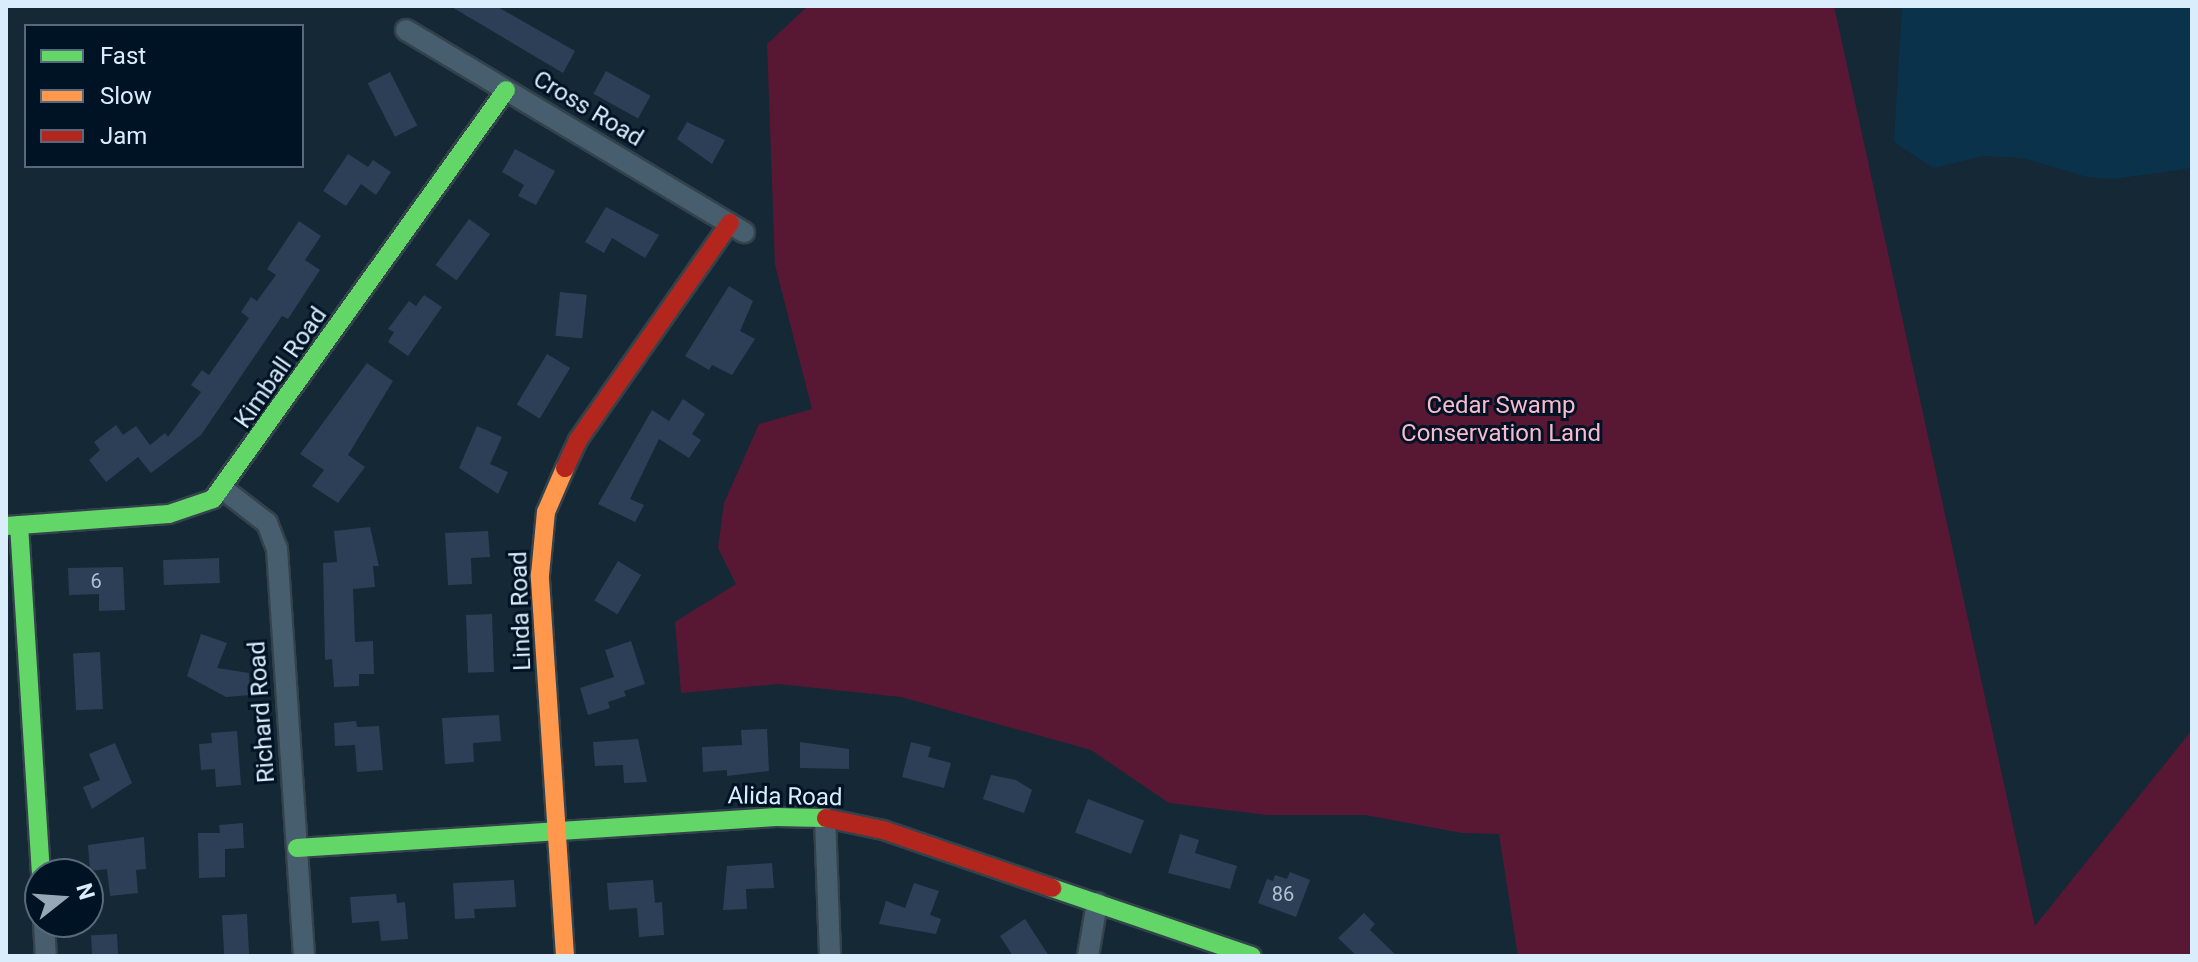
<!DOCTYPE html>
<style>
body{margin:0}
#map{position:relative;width:2198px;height:962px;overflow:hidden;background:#142835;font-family:Roboto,sans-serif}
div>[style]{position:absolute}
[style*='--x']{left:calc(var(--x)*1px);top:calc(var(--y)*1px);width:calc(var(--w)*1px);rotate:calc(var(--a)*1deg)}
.built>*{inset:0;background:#0b324b}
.green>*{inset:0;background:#581834}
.building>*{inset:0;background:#2c3f57;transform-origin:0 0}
.roads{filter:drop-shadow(2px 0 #33424b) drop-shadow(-2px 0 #33424b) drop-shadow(0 2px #33424b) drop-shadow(0 -2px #33424b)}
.street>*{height:20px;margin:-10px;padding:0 10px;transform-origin:10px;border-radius:10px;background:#475e6e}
.fast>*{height:18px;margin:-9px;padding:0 9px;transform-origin:9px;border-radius:9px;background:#63d668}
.slow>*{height:18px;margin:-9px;padding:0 9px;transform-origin:9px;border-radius:9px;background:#ff974d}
.jam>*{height:18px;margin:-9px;padding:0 9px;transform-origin:9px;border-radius:9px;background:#b3261e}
span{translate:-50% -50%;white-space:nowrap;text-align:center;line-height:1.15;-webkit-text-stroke:6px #001325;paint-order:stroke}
.number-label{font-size:20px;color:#aec2d3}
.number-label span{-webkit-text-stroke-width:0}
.street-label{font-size:24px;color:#d9edfc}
.park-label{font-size:24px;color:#fabacb}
.frame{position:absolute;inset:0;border:8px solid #d9edfc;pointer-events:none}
.legend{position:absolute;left:24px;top:24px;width:280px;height:144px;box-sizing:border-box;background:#001325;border:2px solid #576a7b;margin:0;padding:10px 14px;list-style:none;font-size:24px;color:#d9edfc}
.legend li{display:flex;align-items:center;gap:16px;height:40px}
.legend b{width:40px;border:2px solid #576a7b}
.north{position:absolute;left:24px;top:858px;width:80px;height:80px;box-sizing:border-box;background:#001325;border:2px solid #576a7b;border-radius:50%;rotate:73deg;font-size:22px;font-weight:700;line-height:32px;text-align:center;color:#d9edfc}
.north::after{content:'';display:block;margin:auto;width:28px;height:36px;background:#94a8b6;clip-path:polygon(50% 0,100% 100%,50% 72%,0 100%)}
</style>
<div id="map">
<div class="built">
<i style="clip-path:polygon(1902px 6px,2192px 6px,2192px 168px,2114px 179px,2087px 177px,2023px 158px,1983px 156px,1933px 168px,1894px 142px)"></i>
</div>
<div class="green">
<i style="clip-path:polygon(808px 6px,1834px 6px,2035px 926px,2192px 730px,2192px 956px,1518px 956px,1499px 834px,1462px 833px,1365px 815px,1267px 815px,1169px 803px,1091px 750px,901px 697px,778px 684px,681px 693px,675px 622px,736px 584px,718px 548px,724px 503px,759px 424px,812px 409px,775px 265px,767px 44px)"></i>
</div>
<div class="building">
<i style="clip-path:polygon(450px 6px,496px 6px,575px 51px,563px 73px)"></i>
<i style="left:606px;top:71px;width:51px;height:26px;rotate:29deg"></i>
<i style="left:390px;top:72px;width:60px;height:25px;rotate:63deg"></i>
<i style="clip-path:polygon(687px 122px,725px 140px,712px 164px,677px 139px)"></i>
<i style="clip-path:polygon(515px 149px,555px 171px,536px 205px,518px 196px,524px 185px,502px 172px)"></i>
<i style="clip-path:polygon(348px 154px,368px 167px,373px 160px,391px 172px,376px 195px,361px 184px,346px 206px,323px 191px)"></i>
<i style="clip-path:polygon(606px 207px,659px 235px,645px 258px,612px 238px,604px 253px,585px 242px)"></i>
<i style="left:469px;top:219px;width:26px;height:57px;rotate:36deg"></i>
<i style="clip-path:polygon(299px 221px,321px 236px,305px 260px,320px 270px,288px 319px,282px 316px,201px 435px,151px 473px,138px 457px,106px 482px,89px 460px,100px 450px,94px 442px,116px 425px,123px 435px,136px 426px,150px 445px,165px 433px,168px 437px,201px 392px,191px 385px,202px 370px,209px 375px,249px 318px,241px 312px,251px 297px,257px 301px,276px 275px,267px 269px)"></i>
<i style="clip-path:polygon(729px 286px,753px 301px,740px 331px,755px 339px,732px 375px,712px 365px,709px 370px,685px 356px)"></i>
<i style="left:560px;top:292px;width:27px;height:44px;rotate:6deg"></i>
<i style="clip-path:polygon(424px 295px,442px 307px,408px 356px,388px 342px,394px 332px,388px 329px,409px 301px,416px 306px)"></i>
<i style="left:547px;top:354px;width:27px;height:59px;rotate:31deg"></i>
<i style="clip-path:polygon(367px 363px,393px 381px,348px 455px,365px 467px,338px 503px,312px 486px,324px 470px,300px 454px)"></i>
<i style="clip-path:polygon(683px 399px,705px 414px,692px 434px,701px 440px,689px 458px,659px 439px,630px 499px,644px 505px,635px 522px,598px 504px,652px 410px,669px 421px)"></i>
<i style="clip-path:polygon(477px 426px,502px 437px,490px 464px,508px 472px,498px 494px,459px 468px)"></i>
<i style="clip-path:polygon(370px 527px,379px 566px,373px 566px,375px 587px,353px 589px,355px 642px,373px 641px,374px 674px,359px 674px,359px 686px,334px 687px,332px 659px,325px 660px,323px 563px,337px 562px,334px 531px)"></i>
<i style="clip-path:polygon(488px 531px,490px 557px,471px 558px,472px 584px,448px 585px,445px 533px)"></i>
<i style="left:219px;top:558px;width:25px;height:56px;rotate:88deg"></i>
<i style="left:618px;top:561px;width:27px;height:46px;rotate:31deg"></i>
<i style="clip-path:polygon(123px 567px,125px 610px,99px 611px,99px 594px,69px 595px,68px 568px)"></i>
<i style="left:492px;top:614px;width:58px;height:26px;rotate:88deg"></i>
<i style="clip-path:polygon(201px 634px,227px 643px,217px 668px,249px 673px,250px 695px,226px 697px,187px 676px)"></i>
<i style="clip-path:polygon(631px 641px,645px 684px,624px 691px,626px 696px,608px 702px,610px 708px,588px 715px,580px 688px,614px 677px,605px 650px)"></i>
<i style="left:100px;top:652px;width:57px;height:27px;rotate:87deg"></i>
<i style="clip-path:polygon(499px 715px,501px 741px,473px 743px,474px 762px,445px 764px,442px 718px)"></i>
<i style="clip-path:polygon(356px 721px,357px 727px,379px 726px,383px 770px,357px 772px,355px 745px,335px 746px,334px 723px)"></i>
<i style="clip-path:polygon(767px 729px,769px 771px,727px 776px,727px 770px,703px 772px,702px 747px,742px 745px,741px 730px)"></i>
<i style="clip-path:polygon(237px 731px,241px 785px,216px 787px,215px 769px,201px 770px,199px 744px,212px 743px,211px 733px)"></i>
<i style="clip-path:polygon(638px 739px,647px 782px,624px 783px,623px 765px,595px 766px,593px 742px)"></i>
<i style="clip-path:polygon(800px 742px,849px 749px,849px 769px,800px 768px)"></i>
<i style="clip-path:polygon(911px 742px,931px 747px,928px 757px,951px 763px,944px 788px,902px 777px)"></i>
<i style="clip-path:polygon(115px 743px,132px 783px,92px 809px,83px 787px,100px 780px,89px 754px)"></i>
<i style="clip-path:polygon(991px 775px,1016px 780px,1032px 790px,1024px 813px,983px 799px)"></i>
<i style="left:1088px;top:799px;width:60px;height:36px;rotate:21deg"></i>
<i style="clip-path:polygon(243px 823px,244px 848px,225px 849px,225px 877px,199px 878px,198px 833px,220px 833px,219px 825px)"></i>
<i style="clip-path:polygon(1180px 834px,1199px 840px,1195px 853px,1237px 866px,1230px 889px,1168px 873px)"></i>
<i style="clip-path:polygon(144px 837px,146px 869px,136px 870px,138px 893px,110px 896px,107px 869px,90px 871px,88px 845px)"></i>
<i style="clip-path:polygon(772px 863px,774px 888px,746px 889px,747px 909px,723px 910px,727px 866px)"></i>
<i style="clip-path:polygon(1290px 872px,1310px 880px,1296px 917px,1258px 903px,1267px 879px,1273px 881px,1275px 875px,1287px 879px)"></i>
<i style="clip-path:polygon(514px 880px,516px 907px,474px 909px,475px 918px,455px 919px,453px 883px)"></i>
<i style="clip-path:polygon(653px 880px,655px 903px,662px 902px,664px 935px,639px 937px,637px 908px,609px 910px,607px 883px)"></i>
<i style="clip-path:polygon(914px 883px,939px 891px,930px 915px,941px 919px,936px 934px,879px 924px,886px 901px,905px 908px)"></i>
<i style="clip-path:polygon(396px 894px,397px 903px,405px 902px,408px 939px,381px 941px,379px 921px,352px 923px,350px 897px)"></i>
<i style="clip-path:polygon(1364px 913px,1375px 924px,1370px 930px,1397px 956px,1357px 956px,1338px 938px)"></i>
<i style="left:247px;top:914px;width:42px;height:25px;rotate:87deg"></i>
<i style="clip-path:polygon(1025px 919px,1049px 956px,1013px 956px,1000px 936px)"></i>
<i style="left:117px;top:934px;width:22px;height:26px;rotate:87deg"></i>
</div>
<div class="roads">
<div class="street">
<i style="--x:406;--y:30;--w:394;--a:30.9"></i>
<i style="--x:223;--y:489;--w:56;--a:37.7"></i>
<i style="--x:267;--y:523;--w:28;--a:69"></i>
<i style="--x:277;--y:549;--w:408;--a:86.2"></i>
<i style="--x:825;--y:818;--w:138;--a:87.9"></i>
<i style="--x:44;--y:922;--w:34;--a:87"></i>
<i style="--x:1088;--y:956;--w:54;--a:-80.4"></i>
</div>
<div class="fast">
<i style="--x:19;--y:525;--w:350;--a:86.4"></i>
<i style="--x:6;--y:526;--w:163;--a:-4.2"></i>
<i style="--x:169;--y:514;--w:46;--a:-18.8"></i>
<i style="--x:213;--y:499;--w:503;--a:-54.38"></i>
<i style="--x:297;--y:848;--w:480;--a:-3.7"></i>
<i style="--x:776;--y:817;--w:50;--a:1.1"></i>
<i style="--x:1052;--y:888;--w:211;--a:18.8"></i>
</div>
<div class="slow">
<i style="--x:565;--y:956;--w:382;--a:-93.8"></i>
<i style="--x:540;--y:575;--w:63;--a:-84.6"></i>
<i style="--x:546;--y:512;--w:48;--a:-66.6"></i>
</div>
<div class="jam">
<i style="--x:565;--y:468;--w:31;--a:-65"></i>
<i style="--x:578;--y:440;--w:265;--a:-55"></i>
<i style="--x:826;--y:818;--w:58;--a:11.9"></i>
<i style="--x:883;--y:830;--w:179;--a:18.9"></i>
</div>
</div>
<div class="number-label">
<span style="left:96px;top:581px">6</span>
<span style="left:1283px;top:894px">86</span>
</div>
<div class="street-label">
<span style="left:588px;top:109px;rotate:31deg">Cross Road</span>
<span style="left:281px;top:368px;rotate:-55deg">Kimball Road</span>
<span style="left:521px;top:611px;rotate:-92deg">Linda Road</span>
<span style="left:262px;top:712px;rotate:-94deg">Richard Road</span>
<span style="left:785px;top:797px;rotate:1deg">Alida Road</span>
</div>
<div class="park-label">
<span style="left:1501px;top:420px">Cedar Swamp<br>Conservation Land</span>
</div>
<div class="frame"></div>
<ul class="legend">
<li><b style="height:10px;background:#63d668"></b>Fast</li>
<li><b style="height:10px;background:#ff974d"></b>Slow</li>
<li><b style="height:10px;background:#b3261e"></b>Jam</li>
</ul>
<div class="north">N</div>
</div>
